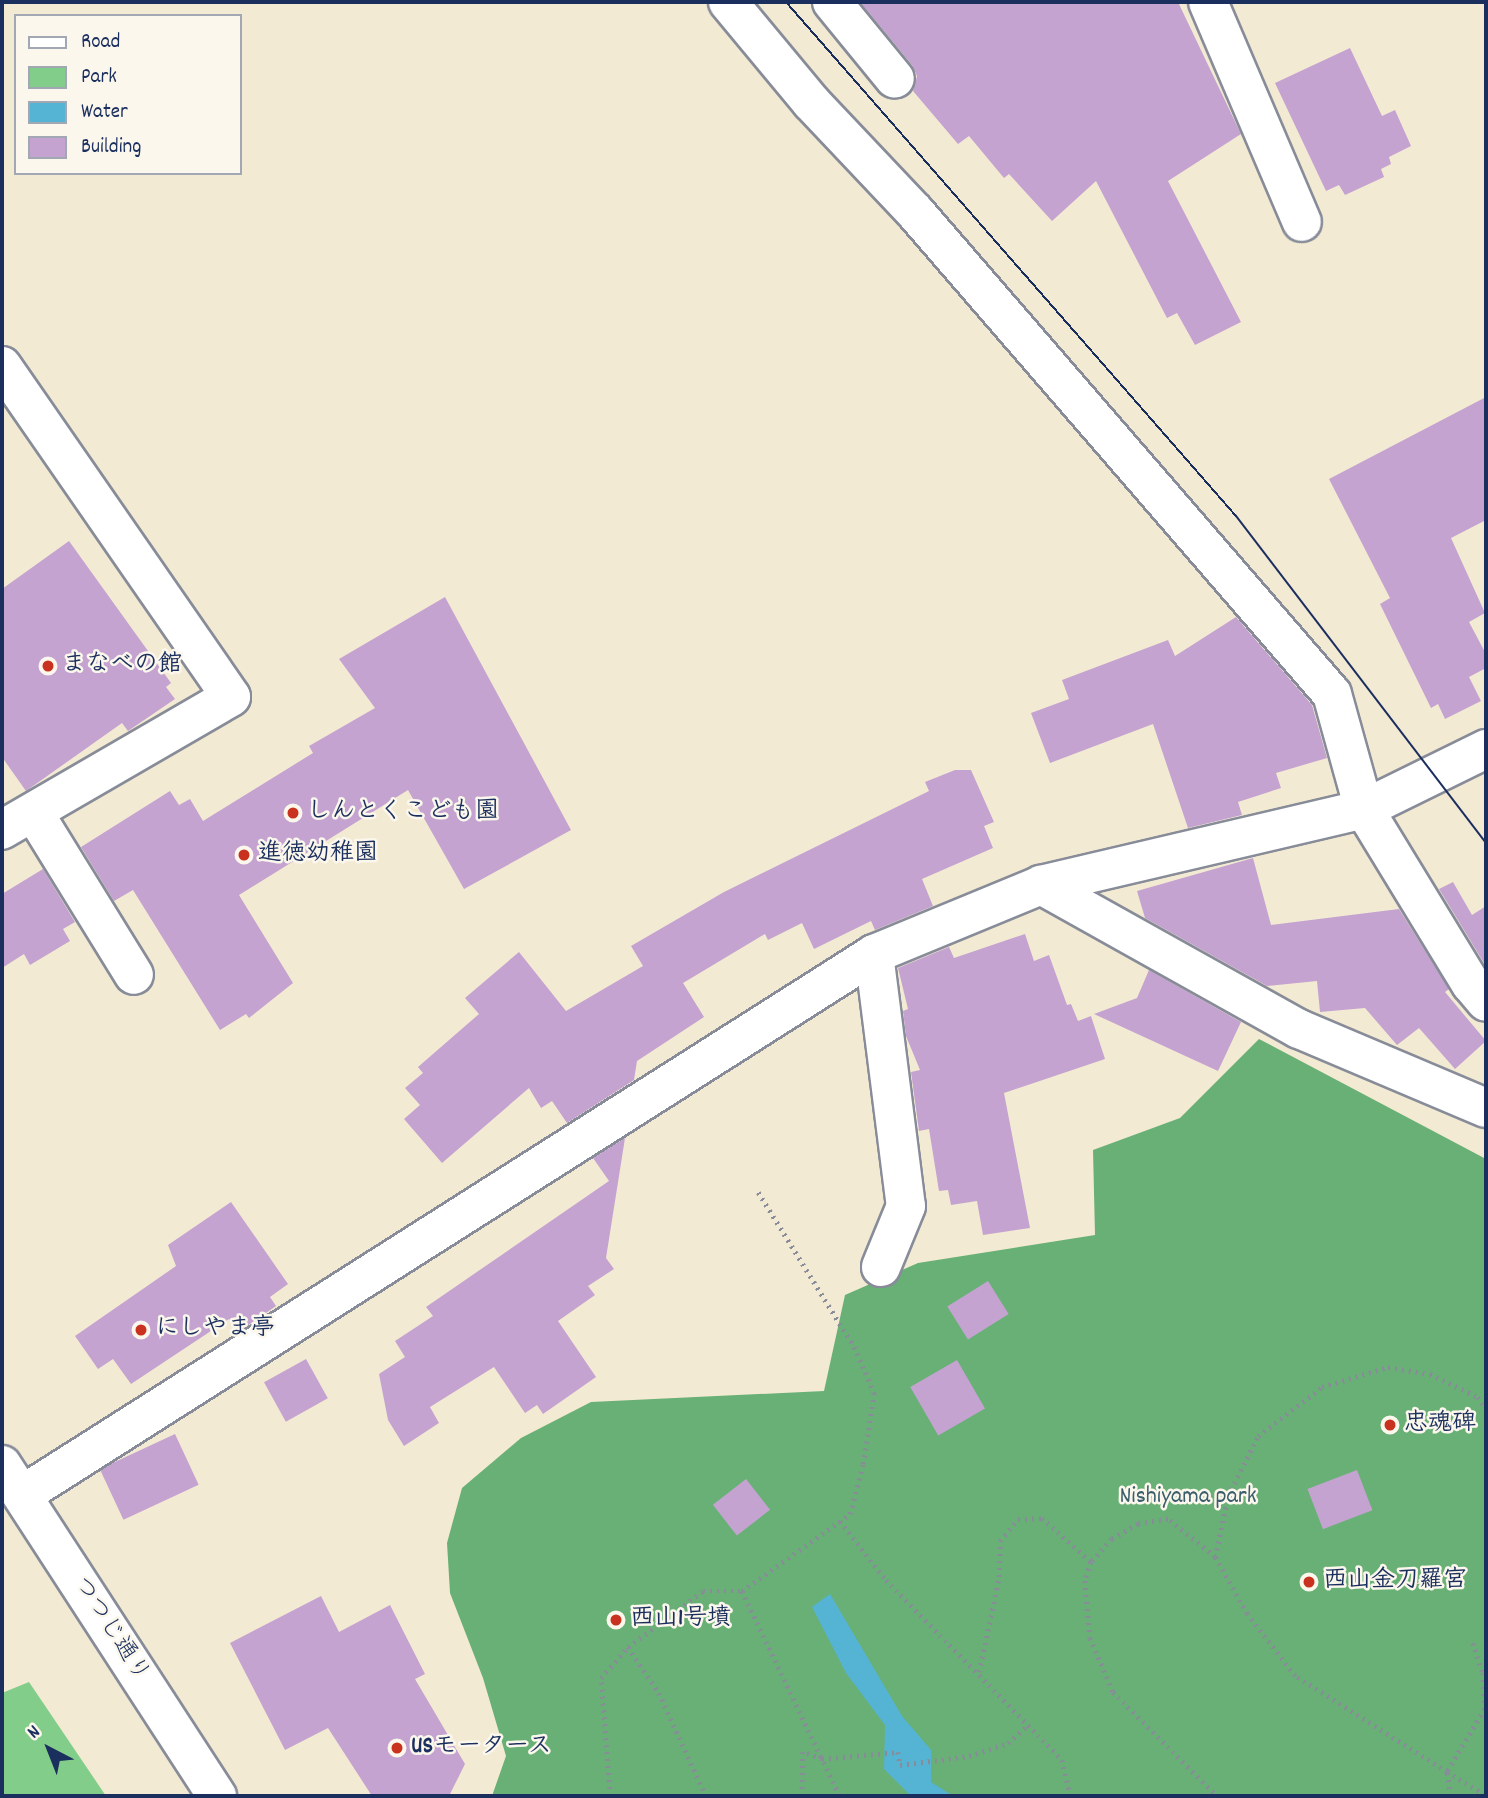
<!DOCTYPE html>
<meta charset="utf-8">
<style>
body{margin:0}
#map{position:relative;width:1488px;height:1798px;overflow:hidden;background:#f3ead3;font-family:Dekko,"Klee One",sans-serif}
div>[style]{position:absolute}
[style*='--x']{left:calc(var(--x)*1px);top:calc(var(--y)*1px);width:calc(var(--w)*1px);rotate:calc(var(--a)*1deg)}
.green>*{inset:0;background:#82cd8a}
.forest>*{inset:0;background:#69b076}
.water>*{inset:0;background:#55b3d4}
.building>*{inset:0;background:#c4a3d1;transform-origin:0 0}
.path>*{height:4.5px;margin-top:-2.25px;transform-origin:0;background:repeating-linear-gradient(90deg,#878c98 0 2px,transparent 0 7px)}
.roads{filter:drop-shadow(2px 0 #878c98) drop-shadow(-2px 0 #878c98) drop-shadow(0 2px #878c98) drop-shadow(0 -2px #878c98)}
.minor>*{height:38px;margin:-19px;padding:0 19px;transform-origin:19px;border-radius:19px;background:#fff}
.tram>*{height:2px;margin:-1px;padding:0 1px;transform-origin:1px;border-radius:1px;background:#1b2f5e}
.dots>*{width:19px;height:19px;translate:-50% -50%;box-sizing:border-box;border:4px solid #fbf7ec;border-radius:50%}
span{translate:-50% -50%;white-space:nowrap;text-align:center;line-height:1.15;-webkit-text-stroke:5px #fbf7ec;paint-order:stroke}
.poi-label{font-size:24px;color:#1b2f5e;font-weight:700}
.left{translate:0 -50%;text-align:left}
.park-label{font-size:24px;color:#3a5e6b}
.street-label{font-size:24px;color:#1b2f5e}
.frame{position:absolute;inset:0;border:4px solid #1b2f5e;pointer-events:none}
.legend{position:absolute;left:14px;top:14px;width:228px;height:161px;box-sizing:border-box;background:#fbf7ec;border:2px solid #a1a7b3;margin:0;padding:9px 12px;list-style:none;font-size:21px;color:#1b2f5e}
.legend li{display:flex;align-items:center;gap:14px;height:35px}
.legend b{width:35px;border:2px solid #a1a7b3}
.north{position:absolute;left:14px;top:1714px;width:70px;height:70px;-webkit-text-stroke:5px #fbf7ec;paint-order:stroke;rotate:318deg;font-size:19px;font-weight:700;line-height:28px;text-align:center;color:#1b2f5e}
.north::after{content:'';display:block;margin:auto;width:24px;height:32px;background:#1b2f5e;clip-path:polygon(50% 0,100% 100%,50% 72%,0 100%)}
</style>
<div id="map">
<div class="green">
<i style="clip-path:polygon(29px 1682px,106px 1796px,2px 1796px,2px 1693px)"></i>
</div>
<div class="forest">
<i style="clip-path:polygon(1259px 1039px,1486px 1159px,1486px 1796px,492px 1796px,506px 1756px,483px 1678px,450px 1593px,447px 1543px,462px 1488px,521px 1438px,591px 1402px,824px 1391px,845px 1295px,918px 1263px,1095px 1235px,1093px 1150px,1180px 1118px)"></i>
</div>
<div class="water">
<i style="clip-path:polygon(830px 1594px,902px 1716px,931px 1750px,931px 1782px,953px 1796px,911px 1796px,884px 1769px,885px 1725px,846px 1673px,812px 1607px)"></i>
</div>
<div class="building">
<i style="clip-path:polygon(860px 2px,1178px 2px,1241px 134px,1168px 181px,1241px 322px,1195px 345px,1177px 313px,1167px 318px,1096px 181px,1052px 221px,1009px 174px,1004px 178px,969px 136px,958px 144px,913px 91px,917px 76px,912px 65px)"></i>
<i style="clip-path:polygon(1350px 48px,1382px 116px,1395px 110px,1411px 146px,1389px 157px,1391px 164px,1381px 169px,1384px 177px,1345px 195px,1339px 185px,1326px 191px,1275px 83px)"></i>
<i style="clip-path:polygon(1486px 397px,1486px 520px,1451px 538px,1485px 613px,1469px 622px,1486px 654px,1486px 668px,1469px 677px,1481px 701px,1445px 719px,1438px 704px,1431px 708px,1380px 604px,1390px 598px,1329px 479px)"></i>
<i style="clip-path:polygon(69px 541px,171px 683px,166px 687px,175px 699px,128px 731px,122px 723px,26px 791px,2px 757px,2px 589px)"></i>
<i style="clip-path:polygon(445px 597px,571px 830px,464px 889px,408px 790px,239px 895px,293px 983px,249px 1018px,246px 1014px,220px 1030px,133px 890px,114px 901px,81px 847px,170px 791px,179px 805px,190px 799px,203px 821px,313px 753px,309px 746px,375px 708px,339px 659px)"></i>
<i style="clip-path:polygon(1236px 617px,1312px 705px,1327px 758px,1276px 773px,1281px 788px,1238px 802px,1242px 815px,1188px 828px,1153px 724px,1050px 763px,1031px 713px,1069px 699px,1062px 680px,1168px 640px,1175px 656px)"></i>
<i style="clip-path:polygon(955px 770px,971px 770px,994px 822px,984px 826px,993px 848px,922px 879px,933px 906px,875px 930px,871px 921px,814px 949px,802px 923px,768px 940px,765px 934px,683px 983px,704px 1017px,637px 1061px,634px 1080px,567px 1123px,552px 1101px,541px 1108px,529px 1088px,442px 1163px,404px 1119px,420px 1105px,405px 1088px,423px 1073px,418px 1067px,479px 1014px,465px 998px,519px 952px,566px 1011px,643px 966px,631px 946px,724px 892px,929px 791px,925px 782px)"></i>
<i style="clip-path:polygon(1253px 858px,1271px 925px,1399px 909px,1449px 989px,1445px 992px,1486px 1041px,1455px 1069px,1419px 1028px,1397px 1045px,1365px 1008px,1320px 1012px,1317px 981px,1267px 986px,1145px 918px,1137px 891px)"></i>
<i style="clip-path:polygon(43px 869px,75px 922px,63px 929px,70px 941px,30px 965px,24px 954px,2px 968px,2px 894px)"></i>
<i style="clip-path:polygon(1453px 882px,1472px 915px,1486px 906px,1484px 963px,1439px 889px)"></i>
<i style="clip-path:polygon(1025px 934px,1034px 961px,1049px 955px,1067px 1005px,1071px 1004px,1078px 1021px,1091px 1016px,1105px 1059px,1004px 1093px,1030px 1228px,983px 1235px,977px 1201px,951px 1205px,948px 1190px,939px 1191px,929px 1129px,919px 1131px,911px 1072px,920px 1070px,906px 1036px,903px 1011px,908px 1009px,898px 968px,949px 947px,954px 958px)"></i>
<i style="clip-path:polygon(1149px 970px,1241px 1022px,1218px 1071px,1094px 1014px,1137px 998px)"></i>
<i style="clip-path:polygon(625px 1138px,606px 1258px,614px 1269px,588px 1286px,595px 1295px,558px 1321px,596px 1377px,543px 1414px,537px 1405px,525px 1413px,494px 1367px,430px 1407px,439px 1423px,404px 1446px,388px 1420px,379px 1374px,405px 1357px,395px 1341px,433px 1316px,426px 1307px,609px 1181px,593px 1158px)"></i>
<i style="clip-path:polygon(231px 1202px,288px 1284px,270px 1297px,276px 1306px,237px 1333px,229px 1319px,131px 1384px,113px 1359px,98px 1369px,75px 1336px,176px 1266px,168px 1245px)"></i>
<i style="left:988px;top:1281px;width:39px;height:48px;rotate:58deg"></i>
<i style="left:306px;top:1359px;width:45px;height:48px;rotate:61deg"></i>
<i style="left:957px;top:1360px;width:56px;height:54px;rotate:60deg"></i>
<i style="left:175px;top:1434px;width:56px;height:83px;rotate:65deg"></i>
<i style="left:1357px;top:1470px;width:43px;height:53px;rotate:69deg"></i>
<i style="left:746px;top:1479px;width:39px;height:42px;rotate:52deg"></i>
<i style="clip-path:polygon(321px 1596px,339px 1632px,390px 1605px,425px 1674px,415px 1679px,465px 1764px,449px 1796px,372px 1796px,328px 1728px,285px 1750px,230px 1643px)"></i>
</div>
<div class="path">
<i style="--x:840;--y:1521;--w:75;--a:52.1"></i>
<i style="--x:886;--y:1580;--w:252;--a:45.6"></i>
<i style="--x:1062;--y:1760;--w:37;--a:77"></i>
<i style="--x:1215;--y:1557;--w:60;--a:-141"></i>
<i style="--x:1168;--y:1519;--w:30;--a:171"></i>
<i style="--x:1138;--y:1524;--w:30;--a:150"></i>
<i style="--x:1112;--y:1539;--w:31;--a:132"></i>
<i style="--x:1091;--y:1562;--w:20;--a:108"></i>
<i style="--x:1085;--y:1581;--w:57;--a:85"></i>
<i style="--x:1090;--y:1638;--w:59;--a:66.9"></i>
<i style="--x:1113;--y:1692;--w:147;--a:45"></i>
<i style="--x:742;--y:1591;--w:186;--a:64.5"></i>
<i style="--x:822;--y:1759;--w:20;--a:-160"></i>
<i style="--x:803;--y:1752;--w:44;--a:91.3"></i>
<i style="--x:1473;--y:1643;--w:32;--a:72"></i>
<i style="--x:1483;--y:1673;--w:36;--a:87"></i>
<i style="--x:1485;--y:1709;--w:74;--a:121.1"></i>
<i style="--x:1447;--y:1772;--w:180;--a:-147.7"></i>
<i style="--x:1295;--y:1676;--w:78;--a:-127.7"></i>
<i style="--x:1247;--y:1614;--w:65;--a:-119.3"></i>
<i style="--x:1215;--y:1557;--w:62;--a:-78"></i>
<i style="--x:1228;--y:1496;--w:67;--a:-63.4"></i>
<i style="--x:1258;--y:1436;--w:81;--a:-37.4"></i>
<i style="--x:1322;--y:1387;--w:69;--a:-16.9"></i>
<i style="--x:1388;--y:1367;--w:43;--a:9.5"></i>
<i style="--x:1430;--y:1374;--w:53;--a:25.6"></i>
<i style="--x:1478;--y:1397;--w:14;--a:56"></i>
<i style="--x:628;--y:1647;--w:55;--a:56"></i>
<i style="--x:659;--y:1693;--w:113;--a:65.5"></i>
<i style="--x:979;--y:1672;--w:97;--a:-78.1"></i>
<i style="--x:999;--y:1577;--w:36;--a:-88"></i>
<i style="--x:1000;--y:1541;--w:28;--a:-51"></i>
<i style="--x:1018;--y:1519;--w:24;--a:-2"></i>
<i style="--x:1042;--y:1518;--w:66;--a:41.9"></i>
<i style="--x:610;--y:1796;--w:118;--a:-94.4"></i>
<i style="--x:601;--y:1678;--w:41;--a:-48.9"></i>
<i style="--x:628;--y:1647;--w:94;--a:-36.7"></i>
<i style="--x:703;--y:1591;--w:39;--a:0"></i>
<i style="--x:742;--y:1591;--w:133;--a:-35.5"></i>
<i style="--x:850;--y:1514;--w:52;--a:-75.4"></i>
<i style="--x:863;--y:1464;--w:71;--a:-81.1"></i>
<i style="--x:874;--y:1394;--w:49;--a:-112.9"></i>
<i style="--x:855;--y:1349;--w:186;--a:-121.8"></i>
<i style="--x:839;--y:1796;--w:41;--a:-114.7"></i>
<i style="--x:822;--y:1759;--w:76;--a:-5.3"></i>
<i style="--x:898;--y:1752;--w:13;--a:81"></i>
<i style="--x:900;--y:1765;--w:70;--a:-7.4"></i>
<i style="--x:969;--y:1756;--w:41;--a:-18.4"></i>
<i style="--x:1008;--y:1743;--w:25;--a:-42"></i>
<i style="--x:1450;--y:1796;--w:24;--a:-97"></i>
<i style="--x:1447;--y:1772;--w:45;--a:30.5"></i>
</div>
<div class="roads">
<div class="minor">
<i style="--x:728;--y:2;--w:130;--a:50.3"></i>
<i style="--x:811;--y:102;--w:151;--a:46.6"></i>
<i style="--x:915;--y:212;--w:637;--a:49.14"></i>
<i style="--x:1332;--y:694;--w:119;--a:74.5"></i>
<i style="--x:1364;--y:809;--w:136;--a:-26.2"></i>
<i style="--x:832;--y:2;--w:99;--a:50.7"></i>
<i style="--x:1208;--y:2;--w:239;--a:66.9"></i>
<i style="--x:2;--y:366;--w:402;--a:55.3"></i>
<i style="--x:231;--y:697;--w:265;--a:149.9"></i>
<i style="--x:34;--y:813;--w:190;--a:58.3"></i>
<i style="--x:1041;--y:885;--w:295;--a:29.2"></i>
<i style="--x:1299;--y:1029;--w:203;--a:22.9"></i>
<i style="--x:874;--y:954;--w:254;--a:82.8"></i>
<i style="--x:906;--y:1206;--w:66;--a:112.3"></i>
<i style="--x:2;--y:1465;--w:395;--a:57"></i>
<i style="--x:22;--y:1495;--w:1009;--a:-32.41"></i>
<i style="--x:874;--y:954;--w:181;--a:-22.4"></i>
<i style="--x:1041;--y:885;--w:332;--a:-13.2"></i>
<i style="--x:1364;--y:809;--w:205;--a:58.6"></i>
<i style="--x:1471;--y:984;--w:23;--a:50"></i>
</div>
</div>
<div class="tram">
<i style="--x:786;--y:2;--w:683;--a:48.8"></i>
<i style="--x:1236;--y:516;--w:412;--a:52.6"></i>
</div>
<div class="dots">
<i style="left:48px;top:666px;background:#c8321e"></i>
<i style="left:293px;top:813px;background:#c8321e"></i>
<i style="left:244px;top:855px;background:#c8321e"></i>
<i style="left:141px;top:1330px;background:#c8321e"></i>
<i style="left:1390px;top:1425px;background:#c8321e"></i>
<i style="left:1309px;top:1582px;background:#c8321e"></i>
<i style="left:616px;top:1620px;background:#c8321e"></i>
<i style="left:397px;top:1748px;background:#c8321e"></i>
</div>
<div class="poi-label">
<span class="left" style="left:62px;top:666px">まなべの館</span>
<span class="left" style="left:307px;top:813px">しんとくこども園</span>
<span class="left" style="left:258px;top:855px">進徳幼稚園</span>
<span class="left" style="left:155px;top:1330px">にしやま亭</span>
<span class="left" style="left:1404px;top:1425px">忠魂碑</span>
<span class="left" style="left:1323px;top:1582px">西山金刀羅宮</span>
<span class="left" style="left:630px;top:1620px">西山1号墳</span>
<span class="left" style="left:411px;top:1748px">USモータース</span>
</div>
<div class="park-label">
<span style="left:1188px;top:1498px">Nishiyama park</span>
</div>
<div class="street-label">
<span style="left:110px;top:1630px;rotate:57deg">つつじ通り</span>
</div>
<div class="frame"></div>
<ul class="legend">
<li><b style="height:9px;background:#fff"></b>Road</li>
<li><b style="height:19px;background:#82cd8a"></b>Park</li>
<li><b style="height:19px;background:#55b3d4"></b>Water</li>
<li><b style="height:19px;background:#c4a3d1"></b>Building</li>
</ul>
<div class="north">N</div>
</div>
